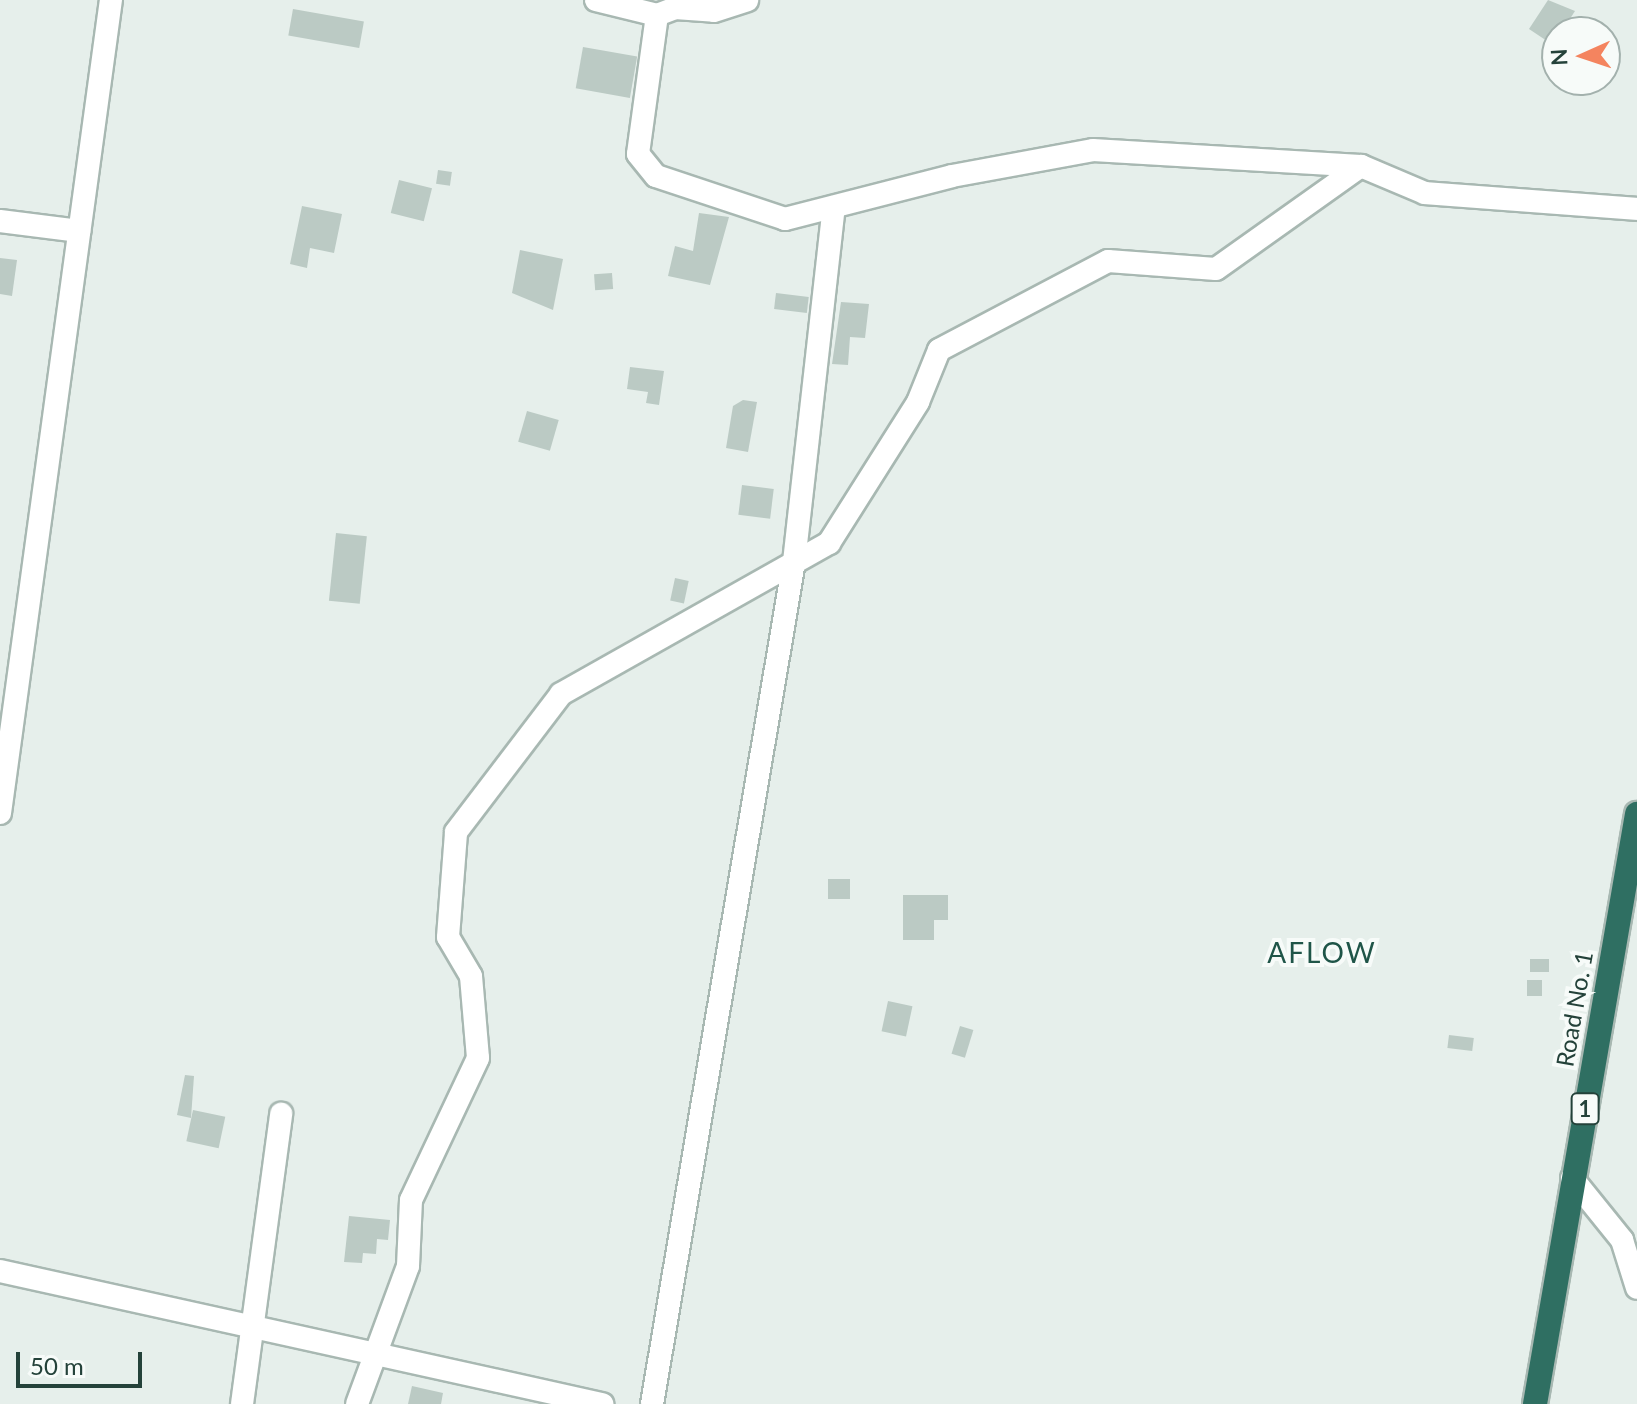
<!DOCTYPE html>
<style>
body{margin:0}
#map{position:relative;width:1637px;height:1404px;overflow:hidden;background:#e6efeb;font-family:Lato,sans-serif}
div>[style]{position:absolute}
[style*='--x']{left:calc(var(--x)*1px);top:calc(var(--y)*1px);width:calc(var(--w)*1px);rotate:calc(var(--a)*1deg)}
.building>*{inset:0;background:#bbcac4;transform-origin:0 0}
.roads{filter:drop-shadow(2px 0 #a8b8b2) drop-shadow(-2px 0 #a8b8b2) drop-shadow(0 2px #a8b8b2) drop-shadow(0 -2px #a8b8b2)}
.minor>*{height:22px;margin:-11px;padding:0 11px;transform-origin:11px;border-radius:11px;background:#fff}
.highway>*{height:24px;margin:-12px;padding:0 12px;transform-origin:12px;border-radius:12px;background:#2f6f62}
span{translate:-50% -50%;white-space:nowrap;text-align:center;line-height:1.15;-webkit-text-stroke:8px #f7fbf9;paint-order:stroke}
.shield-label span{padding:2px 6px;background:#f7fbf9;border:2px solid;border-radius:6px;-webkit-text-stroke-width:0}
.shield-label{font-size:22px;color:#24423a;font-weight:700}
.street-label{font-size:24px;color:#24423a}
.quarter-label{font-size:28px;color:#1f5548;letter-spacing:2px}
.north{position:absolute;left:1541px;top:16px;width:80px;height:80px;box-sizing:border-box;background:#f7fbf9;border:2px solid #a3b1ad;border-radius:50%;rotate:267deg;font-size:22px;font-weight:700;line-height:32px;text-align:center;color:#24423a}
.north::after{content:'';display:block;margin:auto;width:28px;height:36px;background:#f4845f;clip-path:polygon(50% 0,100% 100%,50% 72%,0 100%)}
.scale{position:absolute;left:16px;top:1352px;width:126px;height:36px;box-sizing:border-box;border:4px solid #24423a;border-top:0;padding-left:10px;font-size:24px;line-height:28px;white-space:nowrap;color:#24423a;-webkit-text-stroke:6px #f7fbf9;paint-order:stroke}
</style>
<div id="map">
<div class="building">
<i style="clip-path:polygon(1548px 0,1575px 11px,1553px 45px,1529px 29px)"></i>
<i style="left:293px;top:9px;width:72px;height:27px;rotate:10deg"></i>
<i style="left:583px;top:47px;width:55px;height:42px;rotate:10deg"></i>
<i style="left:438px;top:170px;width:14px;height:14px;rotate:8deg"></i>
<i style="left:399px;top:180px;width:34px;height:34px;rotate:14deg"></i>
<i style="clip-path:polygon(302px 206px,342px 214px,334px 253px,310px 248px,307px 268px,290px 264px)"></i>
<i style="clip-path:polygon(699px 213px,729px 217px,710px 285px,668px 276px,675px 246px,693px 251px)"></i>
<i style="clip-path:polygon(520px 250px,563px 259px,553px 310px,512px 293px)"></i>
<i style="clip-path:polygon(0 258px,17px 260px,12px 296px,0 294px)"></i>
<i style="left:612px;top:273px;width:16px;height:18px;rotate:86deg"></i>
<i style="left:776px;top:293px;width:33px;height:16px;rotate:7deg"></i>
<i style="clip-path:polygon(841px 302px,869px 304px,865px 338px,850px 337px,848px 365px,832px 364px)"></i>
<i style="clip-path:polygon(630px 367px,664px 371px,659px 405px,646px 403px,648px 392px,627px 389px)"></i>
<i style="clip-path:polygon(743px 400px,757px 402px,748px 452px,726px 448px,733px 406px)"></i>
<i style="left:527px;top:411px;width:33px;height:32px;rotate:16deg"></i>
<i style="left:742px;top:485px;width:32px;height:30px;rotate:7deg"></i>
<i style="left:336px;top:533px;width:31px;height:68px;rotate:6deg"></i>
<i style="left:675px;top:578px;width:14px;height:23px;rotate:12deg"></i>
<i style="left:828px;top:879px;width:22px;height:20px"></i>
<i style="clip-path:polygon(903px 895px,948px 895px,948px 920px,934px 920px,934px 940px,903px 940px)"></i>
<i style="left:1530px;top:959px;width:19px;height:13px"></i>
<i style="left:1542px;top:980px;width:16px;height:15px;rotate:90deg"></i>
<i style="left:888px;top:1001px;width:25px;height:31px;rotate:12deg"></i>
<i style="left:960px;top:1026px;width:14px;height:29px;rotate:17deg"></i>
<i style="left:1449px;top:1035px;width:25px;height:13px;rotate:7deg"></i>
<i style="clip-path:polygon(185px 1075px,194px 1076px,191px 1118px,177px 1115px)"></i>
<i style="left:193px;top:1110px;width:33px;height:32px;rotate:12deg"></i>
<i style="clip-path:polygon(349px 1216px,390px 1220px,388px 1240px,377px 1239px,376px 1254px,363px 1253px,362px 1263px,344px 1262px)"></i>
<i style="clip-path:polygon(412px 1386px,443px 1393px,441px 1404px,408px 1404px)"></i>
</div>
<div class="roads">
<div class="minor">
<i style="--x:596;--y:0;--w:63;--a:13.8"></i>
<i style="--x:657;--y:15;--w:140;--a:97.8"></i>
<i style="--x:638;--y:154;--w:28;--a:51"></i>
<i style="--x:656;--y:176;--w:136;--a:18.4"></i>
<i style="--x:785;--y:219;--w:172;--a:-14.4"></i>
<i style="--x:952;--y:176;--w:143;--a:-10.4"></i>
<i style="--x:1093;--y:150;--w:268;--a:3.4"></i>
<i style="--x:657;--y:15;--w:19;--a:-21"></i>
<i style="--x:675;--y:8;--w:39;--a:4"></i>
<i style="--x:714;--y:11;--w:35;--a:-18"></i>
<i style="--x:0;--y:221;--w:80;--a:7.2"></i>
<i style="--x:0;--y:813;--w:821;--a:-82.23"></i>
<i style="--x:1572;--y:1178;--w:80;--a:51.1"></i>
<i style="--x:1622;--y:1240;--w:50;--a:72.6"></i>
<i style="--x:0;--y:1271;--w:617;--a:12.46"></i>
<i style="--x:242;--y:1404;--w:293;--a:-82.3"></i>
<i style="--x:357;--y:1404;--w:147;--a:-69.7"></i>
<i style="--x:408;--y:1266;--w:66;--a:-87.4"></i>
<i style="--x:411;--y:1200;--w:157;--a:-64.7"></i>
<i style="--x:478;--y:1058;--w:82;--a:-94.9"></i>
<i style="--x:471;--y:976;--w:45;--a:-120.5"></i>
<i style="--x:448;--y:937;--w:105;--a:-85.6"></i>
<i style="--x:456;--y:832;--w:173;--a:-52.7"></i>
<i style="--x:561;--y:694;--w:308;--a:-29.4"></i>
<i style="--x:829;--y:543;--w:167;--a:-57.7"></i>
<i style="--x:918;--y:402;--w:56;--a:-68"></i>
<i style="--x:939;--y:350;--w:191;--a:-27.8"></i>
<i style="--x:1108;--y:261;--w:108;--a:4.2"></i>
<i style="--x:1216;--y:269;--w:178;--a:-35.4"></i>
<i style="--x:1361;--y:166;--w:69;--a:22.9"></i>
<i style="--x:1425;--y:193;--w:213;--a:4.3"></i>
<i style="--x:652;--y:1404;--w:854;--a:-80.43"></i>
<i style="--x:794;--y:562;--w:357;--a:-83.6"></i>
</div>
<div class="highway">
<i style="--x:1535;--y:1404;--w:599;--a:-80.19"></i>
</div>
</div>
<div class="shield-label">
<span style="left:1585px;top:1109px">1</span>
</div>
<div class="street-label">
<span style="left:1574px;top:1009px;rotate:-80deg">Road No. 1</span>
</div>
<div class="quarter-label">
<span style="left:1322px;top:952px">AFLOW</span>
</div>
<div class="north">N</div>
<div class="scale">50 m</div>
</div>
